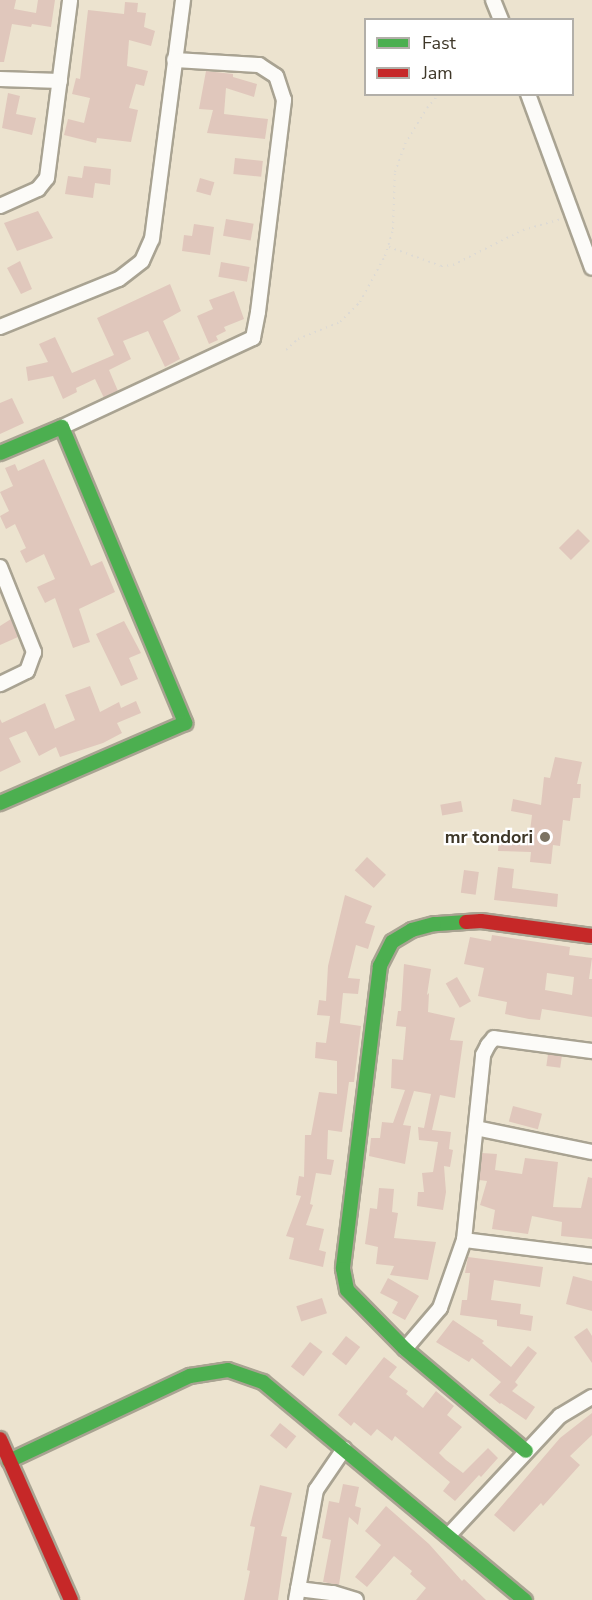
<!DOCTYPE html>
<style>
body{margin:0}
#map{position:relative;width:592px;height:1600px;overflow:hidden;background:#ece3cf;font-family:"Nunito Sans",sans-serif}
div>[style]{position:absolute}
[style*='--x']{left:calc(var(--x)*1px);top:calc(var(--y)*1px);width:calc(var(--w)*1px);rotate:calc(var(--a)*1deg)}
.building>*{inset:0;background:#e0c7bc;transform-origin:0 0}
.path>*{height:2px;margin-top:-1px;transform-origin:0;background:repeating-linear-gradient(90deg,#dddad4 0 1.5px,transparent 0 6px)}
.roads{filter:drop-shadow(2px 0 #a9a392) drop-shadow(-2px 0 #a9a392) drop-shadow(0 2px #a9a392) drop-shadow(0 -2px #a9a392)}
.street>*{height:14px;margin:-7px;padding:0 7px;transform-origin:7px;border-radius:7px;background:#fcfbf8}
.fast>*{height:14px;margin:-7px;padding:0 7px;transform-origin:7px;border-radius:7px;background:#4caf50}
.jam>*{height:14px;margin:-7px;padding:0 7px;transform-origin:7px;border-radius:7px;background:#c62828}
.dots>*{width:16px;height:16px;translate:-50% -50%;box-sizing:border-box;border:3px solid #fff;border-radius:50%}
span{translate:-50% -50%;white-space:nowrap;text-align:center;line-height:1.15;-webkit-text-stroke:4.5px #fff;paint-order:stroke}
.poi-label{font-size:18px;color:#3e3728;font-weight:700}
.right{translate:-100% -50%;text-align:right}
.legend{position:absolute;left:364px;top:18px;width:210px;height:78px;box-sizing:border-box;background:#fff;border:2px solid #b2afa9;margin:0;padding:8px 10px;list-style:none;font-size:18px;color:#3e3728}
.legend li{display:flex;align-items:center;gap:12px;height:30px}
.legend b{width:30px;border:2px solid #b2afa9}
</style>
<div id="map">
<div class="building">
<i style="clip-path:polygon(0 0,16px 0,14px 9px,36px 13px,38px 0,55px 0,51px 27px,32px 24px,31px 27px,12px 24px,4px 62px,0 62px)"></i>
<i style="clip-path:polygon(125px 2px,138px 3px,137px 12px,146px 13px,144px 27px,155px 31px,151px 46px,129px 40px,127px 66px,148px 71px,144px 86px,136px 84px,129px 108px,138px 110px,131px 142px,97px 138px,96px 143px,64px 135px,68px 119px,84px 123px,90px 98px,72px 94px,76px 78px,80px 79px,88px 10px,124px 14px)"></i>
<i style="clip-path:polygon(206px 71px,233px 74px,233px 77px,257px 84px,254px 97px,226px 88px,224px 114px,268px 119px,265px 139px,207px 133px,213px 110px,199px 109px)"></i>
<i style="clip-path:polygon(8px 93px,20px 96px,16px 114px,36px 118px,32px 135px,2px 128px)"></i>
<i style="left:235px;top:158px;width:28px;height:16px;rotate:6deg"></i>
<i style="clip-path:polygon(84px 166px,111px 169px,110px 185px,95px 183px,93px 198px,65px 194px,68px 176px,82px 178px)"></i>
<i style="left:200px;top:178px;width:15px;height:14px;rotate:16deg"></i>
<i style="clip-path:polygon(38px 211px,53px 238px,17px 251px,4px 223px)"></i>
<i style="left:226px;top:219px;width:28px;height:17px;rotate:10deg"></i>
<i style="clip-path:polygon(194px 224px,214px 227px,210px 255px,182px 251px,184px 235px,192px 236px)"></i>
<i style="clip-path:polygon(20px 261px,32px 289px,21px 294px,7px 268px)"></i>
<i style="left:221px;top:262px;width:29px;height:15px;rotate:10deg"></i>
<i style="clip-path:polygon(170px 284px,181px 311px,163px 321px,180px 359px,165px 367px,148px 331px,123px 341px,131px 359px,109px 370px,118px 391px,104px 398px,95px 379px,76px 388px,77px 392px,63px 399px,53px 376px,28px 381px,26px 367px,48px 362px,39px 344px,55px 337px,72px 373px,114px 355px,97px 318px)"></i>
<i style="clip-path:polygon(234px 291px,244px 319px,224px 327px,226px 331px,216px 336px,218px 340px,209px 344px,197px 316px,213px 309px,209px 300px)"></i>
<i style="clip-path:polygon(12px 398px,24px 423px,0 434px,0 403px)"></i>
<i style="clip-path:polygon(44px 459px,91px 566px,102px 561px,115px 592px,79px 609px,90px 642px,73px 648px,55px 598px,45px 603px,37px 587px,55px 579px,44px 554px,26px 563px,20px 551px,26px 548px,15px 524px,6px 529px,0 516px,9px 511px,0 492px,13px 486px,5px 468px,15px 464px,18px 471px)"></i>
<i style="left:578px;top:529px;width:17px;height:27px;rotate:45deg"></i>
<i style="clip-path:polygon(11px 619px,18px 637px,0 645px,0 626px)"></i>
<i style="clip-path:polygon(124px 621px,141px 653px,129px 658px,138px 679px,121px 686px,96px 634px)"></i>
<i style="clip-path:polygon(90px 686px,100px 712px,119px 702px,121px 708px,136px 701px,141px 713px,117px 723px,122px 733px,103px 743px,60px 757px,56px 747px,39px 756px,26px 731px,9px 738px,21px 762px,0 772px,0 719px,2px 723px,45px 703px,55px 729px,75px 720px,65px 695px)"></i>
<i style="clip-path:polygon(555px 757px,582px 762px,577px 784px,581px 784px,580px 798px,573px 798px,570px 821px,563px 820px,560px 846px,553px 845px,551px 864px,530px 862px,531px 852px,498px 851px,499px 838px,529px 839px,532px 815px,511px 811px,513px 799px,541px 805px,544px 777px,550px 778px)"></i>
<i style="left:461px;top:801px;width:11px;height:21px;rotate:80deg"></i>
<i style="left:367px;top:857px;width:26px;height:18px;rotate:43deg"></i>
<i style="clip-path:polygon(498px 867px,514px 869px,512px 888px,558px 894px,557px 907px,494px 900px)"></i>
<i style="left:464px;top:870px;width:15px;height:23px;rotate:8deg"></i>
<i style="clip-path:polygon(345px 895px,372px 906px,365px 923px,375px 926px,368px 949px,356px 945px,348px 978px,360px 979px,358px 994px,343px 993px,340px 1023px,361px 1026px,354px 1082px,349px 1082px,342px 1132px,328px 1130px,327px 1159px,334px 1160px,331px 1175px,316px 1173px,310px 1204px,313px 1205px,306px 1225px,324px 1229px,319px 1250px,326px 1252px,323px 1267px,289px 1259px,294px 1238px,286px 1236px,301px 1196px,296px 1195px,299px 1176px,304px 1177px,305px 1135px,311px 1135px,319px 1092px,337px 1094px,337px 1061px,315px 1058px,316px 1042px,326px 1043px,330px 1016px,317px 1015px,319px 1000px,326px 1001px,328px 966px)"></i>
<i style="clip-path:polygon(evenodd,492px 935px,570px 947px,569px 955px,592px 958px,589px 979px,592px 979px,592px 1017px,542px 1009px,540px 1020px,529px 1019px,505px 1014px,507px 1002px,478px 996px,484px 968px,464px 964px,470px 937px,491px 941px,492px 935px,547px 973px,574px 977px,572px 995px,545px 990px,547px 973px)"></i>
<i style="clip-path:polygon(404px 964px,431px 969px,427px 995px,429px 993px,428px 1012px,455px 1018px,450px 1040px,463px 1041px,455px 1098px,440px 1095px,432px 1130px,451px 1132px,449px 1149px,453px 1150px,450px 1167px,444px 1166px,446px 1192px,443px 1210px,417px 1206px,418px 1192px,424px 1192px,422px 1173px,433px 1172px,438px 1142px,419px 1140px,418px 1127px,424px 1128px,431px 1094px,414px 1091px,403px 1125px,411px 1126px,405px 1164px,369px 1156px,371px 1138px,380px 1138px,382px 1122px,393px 1123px,405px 1090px,391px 1088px,392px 1059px,403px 1060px,406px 1027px,396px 1026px,398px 1011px,401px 1011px)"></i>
<i style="left:457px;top:977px;width:28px;height:13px;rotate:60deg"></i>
<i style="left:548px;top:1054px;width:14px;height:12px;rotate:8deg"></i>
<i style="left:513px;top:1106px;width:30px;height:16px;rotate:15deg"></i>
<i style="clip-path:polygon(482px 1153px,497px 1154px,495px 1170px,522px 1174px,525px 1158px,558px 1162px,553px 1207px,581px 1208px,588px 1177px,592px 1178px,592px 1239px,561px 1236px,562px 1222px,532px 1216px,528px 1234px,492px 1229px,495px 1210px,480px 1205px,487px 1181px,479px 1180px)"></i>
<i style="clip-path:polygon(379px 1188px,394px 1189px,392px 1212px,398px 1213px,394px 1238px,436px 1242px,428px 1280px,390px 1275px,394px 1266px,376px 1264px,378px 1247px,365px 1244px,370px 1208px,377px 1209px)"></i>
<i style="clip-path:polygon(468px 1257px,543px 1267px,540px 1287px,494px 1280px,491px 1300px,521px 1304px,520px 1314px,533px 1316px,531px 1331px,497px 1326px,497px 1320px,460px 1315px,462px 1300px,467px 1300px,470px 1273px,465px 1273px)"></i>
<i style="clip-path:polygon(573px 1276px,592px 1281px,592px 1311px,566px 1304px)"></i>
<i style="clip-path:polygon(388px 1278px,419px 1296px,405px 1320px,392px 1313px,398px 1302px,380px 1293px)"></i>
<i style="left:322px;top:1298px;width:16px;height:27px;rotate:72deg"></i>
<i style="clip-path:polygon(453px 1320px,484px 1341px,482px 1343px,511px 1367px,528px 1346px,537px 1353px,515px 1382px,518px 1385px,512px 1391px,535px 1407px,526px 1420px,501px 1403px,500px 1404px,489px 1395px,501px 1382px,472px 1358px,469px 1362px,436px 1342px)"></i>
<i style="clip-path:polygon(587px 1328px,592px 1336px,592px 1363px,574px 1337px)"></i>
<i style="left:346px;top:1336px;width:18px;height:23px;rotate:38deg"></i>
<i style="left:310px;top:1342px;width:16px;height:31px;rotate:38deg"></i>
<i style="clip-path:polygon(384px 1357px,397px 1367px,389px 1377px,408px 1391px,406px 1394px,423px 1408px,436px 1391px,454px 1406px,447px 1415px,462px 1427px,439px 1453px,446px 1460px,463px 1473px,488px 1448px,498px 1458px,481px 1477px,479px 1475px,455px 1501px,443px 1491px,450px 1482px,395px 1436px,392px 1441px,377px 1429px,371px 1436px,354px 1422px,351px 1426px,338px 1415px)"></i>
<i style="clip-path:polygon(592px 1413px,592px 1435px,570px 1456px,580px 1465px,543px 1506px,541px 1503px,514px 1532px,494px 1515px,560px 1438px)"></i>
<i style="left:280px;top:1423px;width:21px;height:16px;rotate:39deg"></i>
<i style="clip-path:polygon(343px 1484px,359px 1487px,355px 1506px,361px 1508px,358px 1525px,349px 1517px,339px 1585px,323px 1582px,331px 1540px,322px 1538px,329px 1501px,339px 1503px)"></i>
<i style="clip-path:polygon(260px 1485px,292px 1493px,281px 1536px,287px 1537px,278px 1600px,244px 1600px,250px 1571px,247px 1570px,255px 1527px,250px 1526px)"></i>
<i style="clip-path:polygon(386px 1506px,429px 1544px,462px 1581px,464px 1579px,486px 1600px,416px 1600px,426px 1588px,410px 1574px,412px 1571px,394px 1556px,367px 1587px,355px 1577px,381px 1545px,365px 1531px)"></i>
</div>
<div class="path">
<i style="--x:389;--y:247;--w:55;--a:20.1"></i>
<i style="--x:441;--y:266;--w:12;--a:-5"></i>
<i style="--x:453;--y:265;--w:78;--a:-26.6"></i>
<i style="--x:523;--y:230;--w:40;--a:-16"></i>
<i style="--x:286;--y:350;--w:16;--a:-43"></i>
<i style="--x:298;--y:339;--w:45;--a:-22"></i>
<i style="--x:340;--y:322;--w:28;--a:-45"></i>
<i style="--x:360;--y:302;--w:52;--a:-61.5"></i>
<i style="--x:385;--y:256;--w:28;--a:-73"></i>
<i style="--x:393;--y:229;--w:57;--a:-88"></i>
<i style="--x:395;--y:172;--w:30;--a:-70"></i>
<i style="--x:405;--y:144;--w:42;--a:-58.6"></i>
<i style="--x:427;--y:108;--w:18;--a:-49"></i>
</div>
<div class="roads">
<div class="street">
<i style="--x:493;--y:0;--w:22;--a:68"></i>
<i style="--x:0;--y:79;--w:60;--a:1.9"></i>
<i style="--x:528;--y:94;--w:185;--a:69.8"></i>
<i style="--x:0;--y:206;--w:42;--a:-24.1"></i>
<i style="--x:38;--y:189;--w:14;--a:-51"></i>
<i style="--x:47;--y:178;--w:179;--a:-82.6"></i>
<i style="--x:0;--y:327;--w:128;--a:-22"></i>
<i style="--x:119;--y:279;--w:29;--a:-38"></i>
<i style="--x:142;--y:261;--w:24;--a:-66"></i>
<i style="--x:152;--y:239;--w:241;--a:-82.6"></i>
<i style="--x:62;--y:427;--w:211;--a:-25"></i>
<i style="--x:253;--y:338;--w:26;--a:-79"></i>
<i style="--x:258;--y:312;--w:214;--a:-83"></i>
<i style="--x:284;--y:100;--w:25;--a:-108"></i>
<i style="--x:276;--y:76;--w:20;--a:-147"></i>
<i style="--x:259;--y:65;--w:85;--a:-176.6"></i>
<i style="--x:0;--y:567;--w:92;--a:68.2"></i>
<i style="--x:34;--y:652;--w:20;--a:110"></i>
<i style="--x:27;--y:671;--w:30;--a:154"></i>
<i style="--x:476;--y:1128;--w:118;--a:11.7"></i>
<i style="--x:464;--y:1240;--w:129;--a:7.1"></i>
<i style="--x:405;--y:1349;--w:54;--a:-49.5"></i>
<i style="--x:440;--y:1308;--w:72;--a:-70.6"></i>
<i style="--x:464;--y:1240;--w:186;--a:-84.1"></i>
<i style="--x:483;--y:1055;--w:11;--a:-63"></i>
<i style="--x:488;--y:1045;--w:9;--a:-49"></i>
<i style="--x:494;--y:1038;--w:99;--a:7.6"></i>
<i style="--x:448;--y:1536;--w:164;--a:-47"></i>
<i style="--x:560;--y:1416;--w:37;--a:-31"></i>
<i style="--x:298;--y:1589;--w:35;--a:7"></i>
<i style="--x:333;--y:1593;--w:24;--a:17"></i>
<i style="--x:296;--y:1600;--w:112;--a:-79.7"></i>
<i style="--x:316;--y:1490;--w:50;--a:-55.7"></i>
</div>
<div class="fast">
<i style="--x:0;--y:453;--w:67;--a:-22.8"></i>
<i style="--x:62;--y:427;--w:321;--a:67.4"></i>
<i style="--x:185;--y:723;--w:202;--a:156.6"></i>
<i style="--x:466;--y:922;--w:32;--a:176"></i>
<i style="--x:434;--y:924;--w:23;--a:165"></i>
<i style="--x:412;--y:930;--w:23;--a:149"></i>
<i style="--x:392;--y:942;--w:27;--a:117"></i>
<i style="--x:380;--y:966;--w:305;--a:97"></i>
<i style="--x:343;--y:1269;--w:21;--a:79"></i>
<i style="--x:347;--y:1290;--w:83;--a:45.5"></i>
<i style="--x:405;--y:1349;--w:158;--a:40.1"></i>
<i style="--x:9;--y:1461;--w:200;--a:-25.2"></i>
<i style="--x:190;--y:1376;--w:38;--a:-9"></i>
<i style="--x:228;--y:1370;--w:37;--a:19"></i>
<i style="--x:263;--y:1382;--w:341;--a:39.8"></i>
</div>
<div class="jam">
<i style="--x:466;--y:922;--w:15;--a:-4"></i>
<i style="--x:481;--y:921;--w:112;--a:7.7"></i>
<i style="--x:0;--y:1439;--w:176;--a:66.2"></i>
</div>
</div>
<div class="dots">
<i style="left:545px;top:837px;background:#7b7362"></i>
</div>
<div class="poi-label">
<span class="right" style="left:533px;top:837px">mr tondori</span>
</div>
<ul class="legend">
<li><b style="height:8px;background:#4caf50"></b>Fast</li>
<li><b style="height:8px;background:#c62828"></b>Jam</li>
</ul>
</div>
